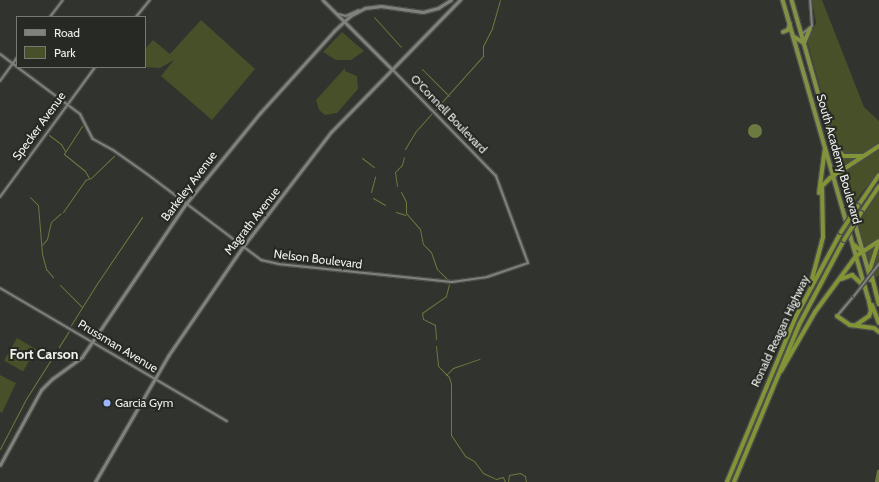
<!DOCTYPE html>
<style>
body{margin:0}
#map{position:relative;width:879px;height:482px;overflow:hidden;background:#31332e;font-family:Cabin,sans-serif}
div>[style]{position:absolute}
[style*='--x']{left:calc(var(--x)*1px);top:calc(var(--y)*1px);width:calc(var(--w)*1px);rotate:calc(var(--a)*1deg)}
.green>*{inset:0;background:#475028;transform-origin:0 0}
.water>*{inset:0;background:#6c793f}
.round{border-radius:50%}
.stream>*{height:1px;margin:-0.5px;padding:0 0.5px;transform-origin:0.5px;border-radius:0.5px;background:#6c793f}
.river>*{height:3.5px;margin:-1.75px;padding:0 1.75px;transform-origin:1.75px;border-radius:1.75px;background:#6c793f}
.roads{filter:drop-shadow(1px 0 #4c4e4a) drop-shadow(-1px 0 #4c4e4a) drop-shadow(0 1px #4c4e4a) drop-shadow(0 -1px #4c4e4a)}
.tertiary>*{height:2px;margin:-1px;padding:0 1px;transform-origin:1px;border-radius:1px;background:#80827c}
.secondary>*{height:2.5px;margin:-1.25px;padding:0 1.25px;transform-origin:1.25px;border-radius:1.25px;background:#80827c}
.trunk>*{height:3.5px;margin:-1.75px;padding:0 1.75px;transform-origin:1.75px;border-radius:1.75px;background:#829144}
.motorway>*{height:4px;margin:-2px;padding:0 2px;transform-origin:2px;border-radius:2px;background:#829536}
.bridges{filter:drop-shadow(1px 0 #4c4e4a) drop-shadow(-1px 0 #4c4e4a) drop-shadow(0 1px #4c4e4a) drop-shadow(0 -1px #4c4e4a)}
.tertiary-bridge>*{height:2px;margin:-1px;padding:0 1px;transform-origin:1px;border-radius:1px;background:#80827c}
.motorway-bridge>*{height:4px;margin:-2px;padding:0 2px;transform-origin:2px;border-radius:2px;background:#829536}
.dots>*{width:11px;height:11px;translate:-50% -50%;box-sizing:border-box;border:2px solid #272924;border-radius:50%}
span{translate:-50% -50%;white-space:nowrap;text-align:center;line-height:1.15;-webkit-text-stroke:4px #272924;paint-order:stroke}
.street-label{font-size:12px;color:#eff0ed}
.poi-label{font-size:12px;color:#eff0ed}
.left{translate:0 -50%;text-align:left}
.quarter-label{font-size:14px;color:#eff0ed;font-weight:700}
.legend{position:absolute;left:16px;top:16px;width:130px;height:52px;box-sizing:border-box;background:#272924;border:1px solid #777974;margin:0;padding:5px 7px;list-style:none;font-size:12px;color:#eff0ed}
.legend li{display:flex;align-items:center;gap:8px;height:20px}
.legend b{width:20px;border:1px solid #777974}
</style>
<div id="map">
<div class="green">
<i style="clip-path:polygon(812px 0,822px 0,864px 107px,879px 121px,879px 171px,853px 204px,807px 41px,816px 23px)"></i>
<i style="clip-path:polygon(201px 20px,255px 69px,212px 120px,161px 76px,174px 60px,160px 68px,144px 67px,145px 49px,153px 40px,170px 54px)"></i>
<i style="clip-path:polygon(342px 32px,364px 51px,351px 60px,336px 60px,323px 52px)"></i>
<i style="clip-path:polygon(345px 68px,345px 71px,357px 76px,358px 89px,337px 113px,325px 115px,319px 110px,316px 100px)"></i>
<i style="clip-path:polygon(879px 191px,879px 276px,874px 278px,858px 224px)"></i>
<i style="left:17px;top:338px;width:22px;height:26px;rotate:30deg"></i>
<i style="clip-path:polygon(0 375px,16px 383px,2px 413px,0 412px)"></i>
</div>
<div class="water">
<i class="round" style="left:748px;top:124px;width:14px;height:14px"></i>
</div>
<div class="stream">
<i style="--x:374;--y:17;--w:40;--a:48"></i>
<i style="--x:422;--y:69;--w:38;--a:45"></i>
<i style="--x:82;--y:126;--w:33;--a:123"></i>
<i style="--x:64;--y:154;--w:27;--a:39"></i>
<i style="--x:85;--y:171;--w:8;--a:60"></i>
<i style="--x:49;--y:135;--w:15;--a:37"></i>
<i style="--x:61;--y:144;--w:8;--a:60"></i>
<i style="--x:405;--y:149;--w:21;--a:-59"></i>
<i style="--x:416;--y:131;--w:101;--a:-48.2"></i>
<i style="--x:483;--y:56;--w:10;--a:-90"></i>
<i style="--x:483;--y:46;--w:20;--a:-63"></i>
<i style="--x:492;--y:28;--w:29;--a:-74"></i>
<i style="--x:362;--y:158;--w:15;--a:37"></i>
<i style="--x:397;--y:186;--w:14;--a:-98"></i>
<i style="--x:395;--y:172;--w:10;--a:-45"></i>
<i style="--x:402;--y:165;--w:8;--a:-76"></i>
<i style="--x:371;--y:192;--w:16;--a:-75"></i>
<i style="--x:401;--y:192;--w:11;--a:63"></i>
<i style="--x:406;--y:202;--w:11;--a:90"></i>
<i style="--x:406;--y:213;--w:21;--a:49"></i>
<i style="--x:420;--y:229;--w:15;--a:79"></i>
<i style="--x:423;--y:244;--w:11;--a:45"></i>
<i style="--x:431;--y:252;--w:18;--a:71"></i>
<i style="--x:437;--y:269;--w:14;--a:45"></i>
<i style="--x:30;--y:197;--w:11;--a:45"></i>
<i style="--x:38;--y:205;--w:49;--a:85.3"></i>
<i style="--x:42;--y:254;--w:16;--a:75"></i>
<i style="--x:46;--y:269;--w:11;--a:49"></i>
<i style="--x:373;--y:198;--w:14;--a:30"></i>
<i style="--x:63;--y:212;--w:39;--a:-55"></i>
<i style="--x:85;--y:180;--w:6;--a:-18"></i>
<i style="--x:91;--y:178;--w:32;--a:-44"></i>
<i style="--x:396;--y:212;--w:10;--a:17"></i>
<i style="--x:42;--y:245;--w:8;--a:-50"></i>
<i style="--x:47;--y:239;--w:17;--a:-77"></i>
<i style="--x:51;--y:222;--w:13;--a:-42"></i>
<i style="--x:60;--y:285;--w:31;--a:45"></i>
<i style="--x:71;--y:325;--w:47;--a:-58"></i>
<i style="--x:96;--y:285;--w:82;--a:-55.9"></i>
<i style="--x:436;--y:339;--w:14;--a:-94"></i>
<i style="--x:435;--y:325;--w:13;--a:-153"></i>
<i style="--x:423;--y:319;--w:6;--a:-99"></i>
<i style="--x:422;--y:313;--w:29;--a:-35"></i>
<i style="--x:446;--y:296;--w:12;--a:-76"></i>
<i style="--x:436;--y:346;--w:20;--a:84"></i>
<i style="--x:438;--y:366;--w:16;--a:45"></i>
<i style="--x:449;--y:377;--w:7;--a:74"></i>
<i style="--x:451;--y:384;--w:51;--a:90"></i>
<i style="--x:451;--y:435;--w:25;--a:56"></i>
<i style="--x:465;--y:456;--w:10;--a:29"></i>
<i style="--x:474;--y:461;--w:15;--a:53"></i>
<i style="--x:483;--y:473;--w:14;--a:25"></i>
<i style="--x:496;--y:479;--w:7;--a:-16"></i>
<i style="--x:503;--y:477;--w:5;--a:68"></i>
<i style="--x:446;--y:375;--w:10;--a:-45"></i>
<i style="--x:453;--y:368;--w:28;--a:-19"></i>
<i style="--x:0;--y:449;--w:56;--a:-62.5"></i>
<i style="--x:26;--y:399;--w:80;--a:-57.7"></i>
<i style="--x:508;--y:482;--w:7;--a:-82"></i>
<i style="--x:509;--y:475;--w:11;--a:-10"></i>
<i style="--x:520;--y:473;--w:6;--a:31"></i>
<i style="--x:525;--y:476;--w:6;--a:81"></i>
</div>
<div class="river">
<i style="--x:877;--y:482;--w:10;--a:-79"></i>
</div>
<div class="roads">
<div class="tertiary">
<i style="--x:338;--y:14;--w:8;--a:14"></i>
<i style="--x:346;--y:16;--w:14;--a:-25"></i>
<i style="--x:50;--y:17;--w:21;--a:-53"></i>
<i style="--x:136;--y:17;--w:22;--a:-51"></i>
<i style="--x:802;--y:34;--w:13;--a:-39"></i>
<i style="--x:812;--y:26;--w:26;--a:-94"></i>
<i style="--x:0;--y:54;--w:21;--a:37"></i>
<i style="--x:17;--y:67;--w:79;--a:36.7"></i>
<i style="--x:80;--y:114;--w:28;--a:63"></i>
<i style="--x:93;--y:139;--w:23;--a:29"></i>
<i style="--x:113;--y:150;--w:42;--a:35.2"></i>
<i style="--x:147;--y:174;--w:143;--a:37"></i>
<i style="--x:261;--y:260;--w:17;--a:13"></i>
<i style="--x:278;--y:264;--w:175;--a:5.9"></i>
<i style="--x:452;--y:282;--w:35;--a:-8"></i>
<i style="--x:487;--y:277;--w:43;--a:-18.9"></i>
<i style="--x:528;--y:263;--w:93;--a:-110.2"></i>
<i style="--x:496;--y:176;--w:149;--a:-134.2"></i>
<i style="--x:0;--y:81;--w:29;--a:-54"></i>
<i style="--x:0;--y:197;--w:161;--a:-53.8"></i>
<i style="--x:0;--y:288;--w:263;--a:30.4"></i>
<i style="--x:837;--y:316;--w:26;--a:-50"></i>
</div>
<div class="secondary">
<i style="--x:323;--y:0;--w:98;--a:45"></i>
<i style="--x:0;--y:465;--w:85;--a:-61.3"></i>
<i style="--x:41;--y:390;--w:16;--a:-45"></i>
<i style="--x:52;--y:379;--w:37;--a:-36"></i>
<i style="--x:82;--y:357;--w:184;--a:-55.9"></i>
<i style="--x:185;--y:205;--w:119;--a:-50.8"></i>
<i style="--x:260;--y:113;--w:110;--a:-47.9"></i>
<i style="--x:334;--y:31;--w:22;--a:-43"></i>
<i style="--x:350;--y:16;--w:17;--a:-28"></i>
<i style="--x:365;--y:8;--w:16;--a:-7"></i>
<i style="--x:381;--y:6;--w:42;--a:8.1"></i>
<i style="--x:423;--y:12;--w:16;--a:-15"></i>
<i style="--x:438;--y:8;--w:15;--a:-32"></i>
<i style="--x:95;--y:482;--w:146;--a:-59.9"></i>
<i style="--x:168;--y:356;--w:131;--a:-55.6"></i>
<i style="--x:242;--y:248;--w:146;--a:-52.5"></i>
<i style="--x:331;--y:132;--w:185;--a:-45.7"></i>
</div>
<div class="trunk">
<i style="--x:783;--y:0;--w:309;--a:74"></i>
<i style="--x:792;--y:0;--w:291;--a:74.2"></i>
<i style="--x:783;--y:32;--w:5;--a:-22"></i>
<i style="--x:788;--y:30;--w:6;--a:-72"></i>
<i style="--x:793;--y:36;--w:13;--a:32"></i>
<i style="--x:804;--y:43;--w:15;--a:-67"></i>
</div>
<div class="motorway">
<i style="--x:831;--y:139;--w:13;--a:61"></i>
<i style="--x:837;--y:150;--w:9;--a:41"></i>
<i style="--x:844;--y:156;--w:18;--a:0"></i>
<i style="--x:819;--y:193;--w:45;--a:-82.4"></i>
<i style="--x:858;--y:206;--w:37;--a:-56"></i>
<i style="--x:861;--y:213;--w:32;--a:-56"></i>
<i style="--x:853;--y:244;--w:11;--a:41"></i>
<i style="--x:878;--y:244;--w:26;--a:108"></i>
<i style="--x:870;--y:269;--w:36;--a:76"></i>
<i style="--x:812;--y:279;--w:43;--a:-75.3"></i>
<i style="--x:823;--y:237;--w:51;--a:-91.1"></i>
<i style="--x:822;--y:186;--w:11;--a:-45"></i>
<i style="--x:830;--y:178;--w:59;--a:-33.1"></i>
<i style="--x:841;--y:279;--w:12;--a:-20"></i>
<i style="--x:852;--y:275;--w:18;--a:43"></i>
<i style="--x:872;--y:305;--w:19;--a:69"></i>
<i style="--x:837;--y:316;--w:16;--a:35"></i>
<i style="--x:850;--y:325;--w:24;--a:7"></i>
<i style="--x:874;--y:328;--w:6;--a:39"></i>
<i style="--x:856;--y:325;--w:16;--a:-35"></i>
<i style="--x:869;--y:316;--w:5;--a:-68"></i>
<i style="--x:871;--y:311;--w:14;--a:-102"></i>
<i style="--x:781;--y:371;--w:68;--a:-60"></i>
<i style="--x:815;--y:312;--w:69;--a:-53.8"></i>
<i style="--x:856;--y:256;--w:27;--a:-33"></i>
<i style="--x:727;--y:482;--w:180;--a:-67.4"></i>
<i style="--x:796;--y:316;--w:95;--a:-61.8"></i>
<i style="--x:734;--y:482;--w:170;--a:-67.5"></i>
<i style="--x:799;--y:325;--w:96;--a:-62.1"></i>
</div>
</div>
<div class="bridges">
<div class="tertiary-bridge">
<i style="--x:854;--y:296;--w:41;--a:-52"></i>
</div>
<div class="motorway-bridge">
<i style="--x:841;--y:232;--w:31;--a:-57"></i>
<i style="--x:844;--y:240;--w:32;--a:-58"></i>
</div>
</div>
<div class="dots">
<i style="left:107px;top:403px;background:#9cb4fd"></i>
</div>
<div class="street-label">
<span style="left:449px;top:114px;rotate:46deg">O'Connell Boulevard</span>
<span style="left:39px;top:126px;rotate:-54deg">Specker Avenue</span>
<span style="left:839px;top:159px;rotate:74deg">South Academy Boulevard</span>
<span style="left:189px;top:186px;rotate:-53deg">Barkeley Avenue</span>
<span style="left:252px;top:221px;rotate:-52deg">Magrath Avenue</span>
<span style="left:318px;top:259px;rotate:7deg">Nelson Boulevard</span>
<span style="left:780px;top:331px;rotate:-65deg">Ronald Reagan Highway</span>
<span style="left:118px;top:346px;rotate:31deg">Prussman Avenue</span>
</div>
<div class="poi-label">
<span class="left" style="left:115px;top:403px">Garcia Gym</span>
</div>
<div class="quarter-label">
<span style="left:44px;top:354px">Fort Carson</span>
</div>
<ul class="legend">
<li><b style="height:5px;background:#80827c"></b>Road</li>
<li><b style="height:11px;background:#475028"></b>Park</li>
</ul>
</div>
